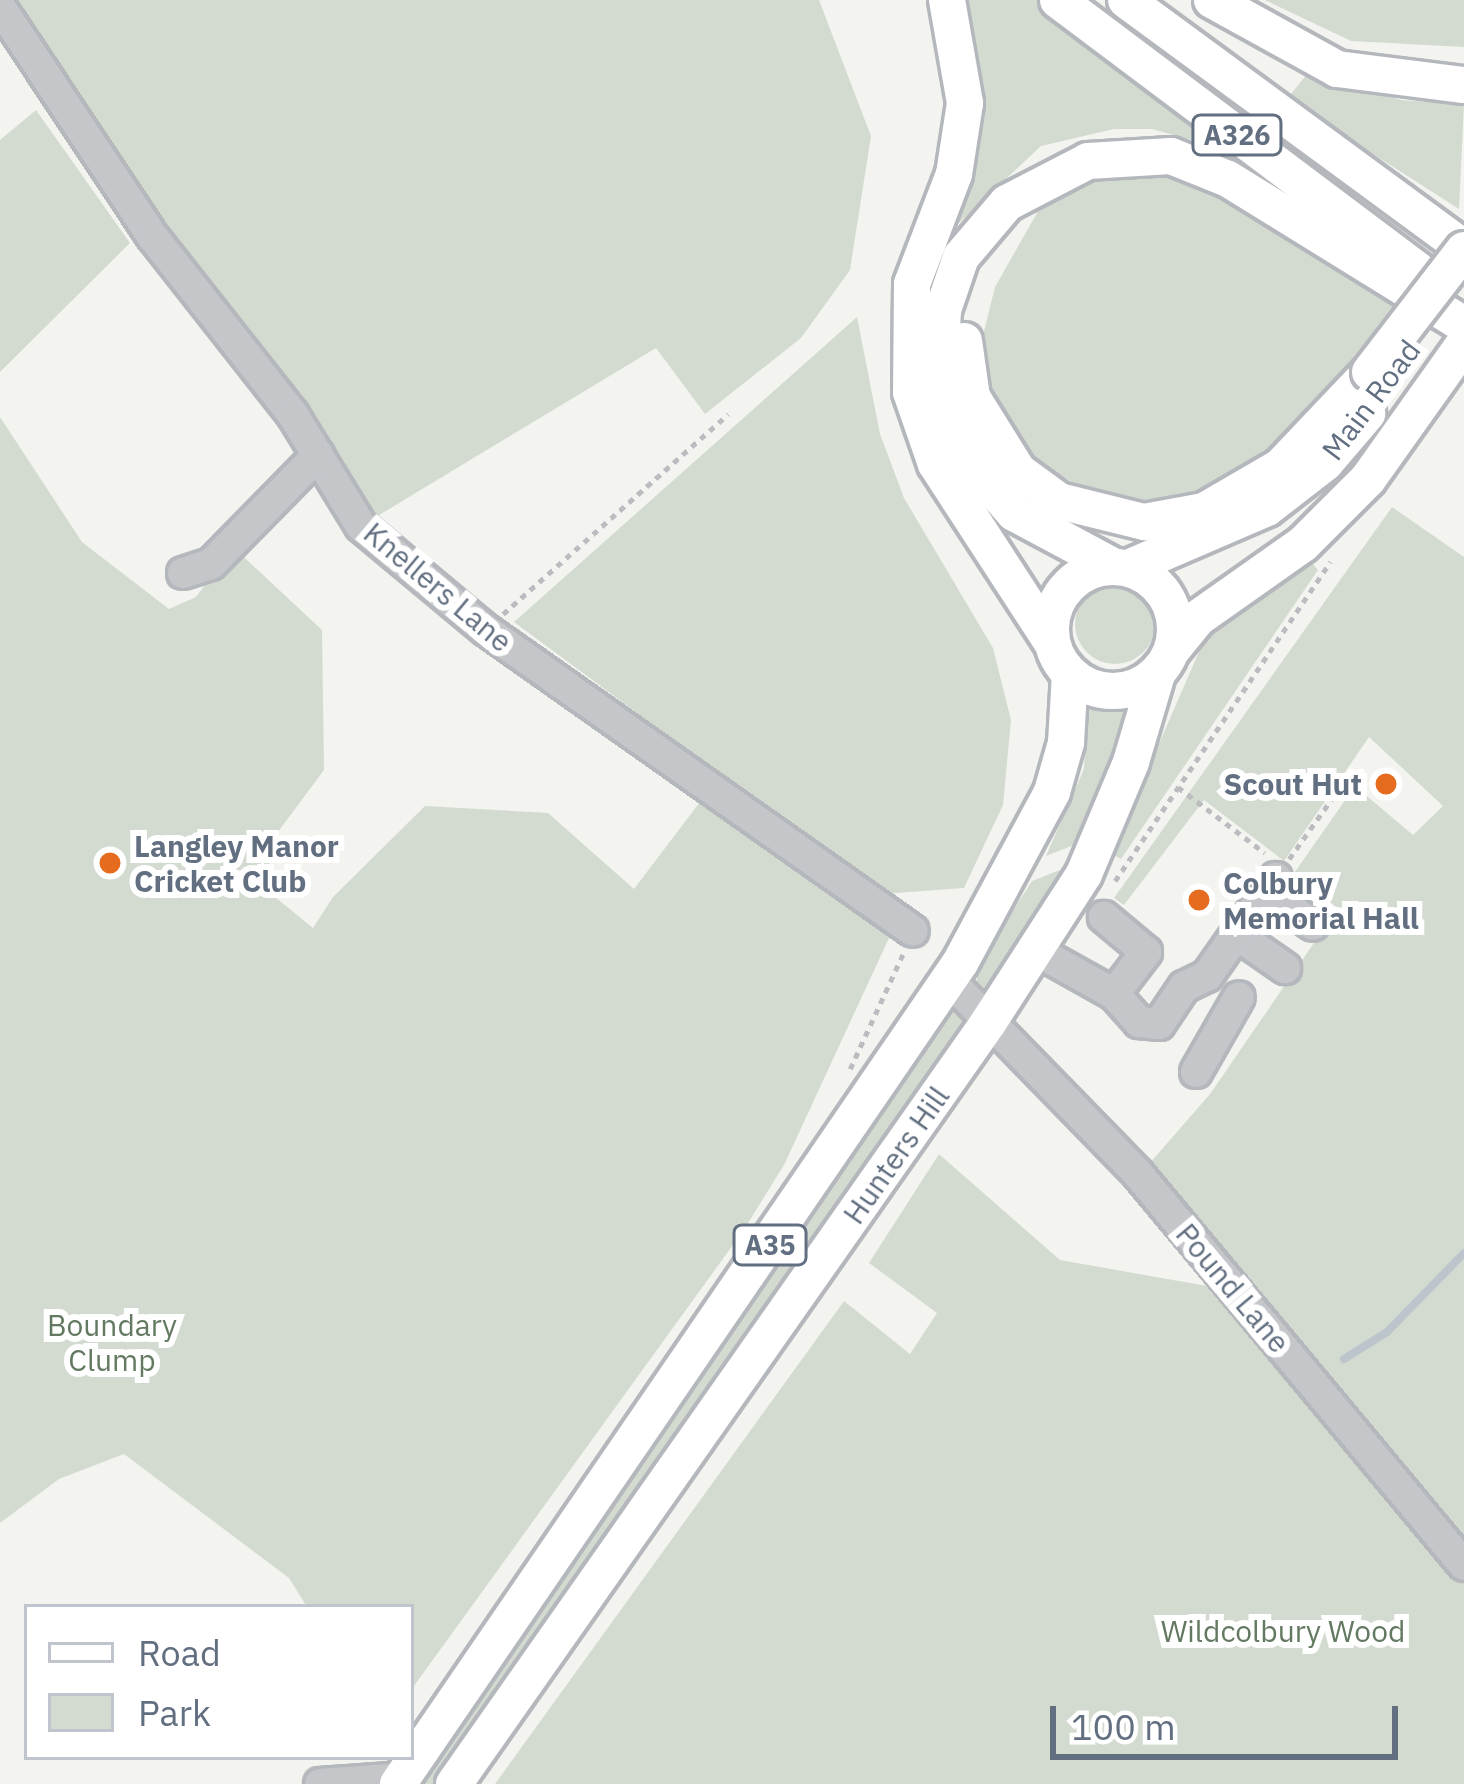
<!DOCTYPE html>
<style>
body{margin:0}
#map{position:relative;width:1464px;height:1784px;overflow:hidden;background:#f3f4f0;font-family:"IBM Plex Sans",sans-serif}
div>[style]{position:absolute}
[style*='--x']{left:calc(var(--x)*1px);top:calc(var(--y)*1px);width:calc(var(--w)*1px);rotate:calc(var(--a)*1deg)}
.green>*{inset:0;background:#d3dbd1}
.round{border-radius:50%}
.stream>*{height:8px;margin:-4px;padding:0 4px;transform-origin:4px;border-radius:4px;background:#bcc5cc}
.path>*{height:4.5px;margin-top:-2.25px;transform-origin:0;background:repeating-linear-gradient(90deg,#bbbcbf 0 6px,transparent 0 12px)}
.roads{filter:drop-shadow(3px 0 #b4b7bc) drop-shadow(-3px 0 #b4b7bc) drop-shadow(0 3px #b4b7bc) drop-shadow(0 -3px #b4b7bc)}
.minor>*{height:30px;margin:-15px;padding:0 15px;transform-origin:15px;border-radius:15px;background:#c4c6ca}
.major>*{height:36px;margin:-18px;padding:0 18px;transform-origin:18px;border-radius:18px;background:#fff}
.major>.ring{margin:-18px;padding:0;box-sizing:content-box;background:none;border:36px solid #fff;border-radius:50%}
.bridges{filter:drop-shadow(3px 0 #b4b7bc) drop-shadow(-3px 0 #b4b7bc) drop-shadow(0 3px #b4b7bc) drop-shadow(0 -3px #b4b7bc)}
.major-bridge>*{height:36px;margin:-18px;padding:0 18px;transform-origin:18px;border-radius:18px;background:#fff}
.dots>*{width:33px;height:33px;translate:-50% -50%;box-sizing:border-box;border:6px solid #fff;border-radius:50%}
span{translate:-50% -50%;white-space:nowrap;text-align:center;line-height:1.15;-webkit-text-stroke:12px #fff;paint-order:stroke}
.shield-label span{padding:3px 9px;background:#fff;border:3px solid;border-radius:9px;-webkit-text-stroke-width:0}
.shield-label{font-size:27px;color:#626f81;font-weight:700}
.street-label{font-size:30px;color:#626f81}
.poi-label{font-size:30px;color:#626f81;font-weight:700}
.right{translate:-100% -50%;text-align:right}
.left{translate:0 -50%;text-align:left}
.park-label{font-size:30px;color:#637961}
.legend{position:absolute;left:24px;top:1604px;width:390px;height:156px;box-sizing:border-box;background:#fff;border:3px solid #c0c5cd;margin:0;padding:15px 21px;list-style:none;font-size:36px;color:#626f81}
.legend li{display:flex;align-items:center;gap:24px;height:60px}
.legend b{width:60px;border:3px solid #c0c5cd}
.scale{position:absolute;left:1050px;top:1706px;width:348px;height:54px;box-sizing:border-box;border:6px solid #626f81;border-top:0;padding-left:15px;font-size:36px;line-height:42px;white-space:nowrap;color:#626f81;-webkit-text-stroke:9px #fff;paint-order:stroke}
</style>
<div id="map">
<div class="green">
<i style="clip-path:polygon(0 0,819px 0,871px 136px,850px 270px,801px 338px,705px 414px,656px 348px,361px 526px)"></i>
<i style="clip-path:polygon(960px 0,1039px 0,1209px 127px,1206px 144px,1152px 129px,1114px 129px,1041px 146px,959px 223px,947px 221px,976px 135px,982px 87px)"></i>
<i style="clip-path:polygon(1265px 0,1464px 0,1464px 47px,1351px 41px)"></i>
<i style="clip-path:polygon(1307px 74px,1401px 100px,1464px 104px,1459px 209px,1287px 99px)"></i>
<i style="clip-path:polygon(36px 110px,130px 243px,0 372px,0 140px)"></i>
<i style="clip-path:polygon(1123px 167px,1201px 179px,1399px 298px,1286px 444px,1183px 500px,1136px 507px,1100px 500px,1019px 448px,999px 419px,981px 343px,995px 287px,1042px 204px)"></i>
<i style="clip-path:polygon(857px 317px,880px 434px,904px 498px,993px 648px,1011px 720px,1003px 805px,964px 888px,882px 894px,514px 622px)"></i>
<i style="clip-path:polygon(0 417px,82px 542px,169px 609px,196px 597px,233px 547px,322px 630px,324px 770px,269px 844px,269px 892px,313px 928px,333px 897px,425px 806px,548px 813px,634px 889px,703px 798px,890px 936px,784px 1165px,743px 1231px,411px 1690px,411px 1607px,307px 1607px,289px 1578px,124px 1454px,59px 1479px,0 1523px)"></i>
<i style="clip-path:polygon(1392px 507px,1464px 557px,1464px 1784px,495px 1784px,844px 1301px,910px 1354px,937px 1313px,869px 1263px,939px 1154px,1060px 1260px,1207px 1286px,1136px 1193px,1149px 1164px,1210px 1094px,1338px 908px,1292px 876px,1355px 786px,1413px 835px,1443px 806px,1369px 737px,1284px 861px,1204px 800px,1124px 905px,1114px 898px)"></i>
<i style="clip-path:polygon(1307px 557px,1318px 570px,1121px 859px,1111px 854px,1208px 631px)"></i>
<i class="round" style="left:1075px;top:584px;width:80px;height:80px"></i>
<i style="clip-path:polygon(1133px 704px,1087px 840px,1046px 856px,1084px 769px,1086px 705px)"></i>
<i style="clip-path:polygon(1075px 864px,992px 1000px,977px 997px,977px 966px,1032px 881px)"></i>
<i style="clip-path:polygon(956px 999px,973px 1026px,482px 1720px,435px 1784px,419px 1784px)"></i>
</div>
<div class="stream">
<i style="--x:1344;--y:1359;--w:51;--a:-32.1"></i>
<i style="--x:1387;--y:1332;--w:110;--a:-45.7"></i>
</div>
<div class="path">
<i style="--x:503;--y:614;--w:301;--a:-41.6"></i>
<i style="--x:1178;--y:787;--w:109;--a:37.2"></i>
<i style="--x:1289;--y:859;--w:102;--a:-54.6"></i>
<i style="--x:1115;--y:881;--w:385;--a:-56"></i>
<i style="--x:850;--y:1069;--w:127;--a:-65.3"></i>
</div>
<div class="roads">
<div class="minor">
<i style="--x:0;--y:7;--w:276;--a:56.4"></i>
<i style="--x:153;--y:237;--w:226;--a:51.8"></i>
<i style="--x:293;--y:415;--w:130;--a:58.5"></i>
<i style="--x:361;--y:526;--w:163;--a:39.8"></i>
<i style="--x:486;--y:630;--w:522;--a:35.18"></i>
<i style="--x:183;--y:573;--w:29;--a:-18"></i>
<i style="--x:211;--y:564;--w:153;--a:-45.5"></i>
<i style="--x:1266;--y:892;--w:57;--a:35.1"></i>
<i style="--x:1236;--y:934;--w:60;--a:34.8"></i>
<i style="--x:1035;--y:950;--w:90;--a:29.1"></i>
<i style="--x:1114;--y:994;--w:53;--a:-52.7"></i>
<i style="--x:1146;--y:952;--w:55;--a:-140.2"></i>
<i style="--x:949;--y:980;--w:271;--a:45.7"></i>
<i style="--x:1138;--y:1174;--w:509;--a:50.18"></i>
<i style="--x:1114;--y:994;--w:38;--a:48"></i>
<i style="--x:1139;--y:1022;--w:20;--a:6"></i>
<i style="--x:1159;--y:1024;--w:45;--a:-56"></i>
<i style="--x:1184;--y:987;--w:25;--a:-26"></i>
<i style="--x:1207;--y:976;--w:120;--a:-54.9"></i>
<i style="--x:1196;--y:1072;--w:86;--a:-60.2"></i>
<i style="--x:320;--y:1784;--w:83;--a:-4.1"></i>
</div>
<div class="major">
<i style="--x:947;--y:0;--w:105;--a:80.1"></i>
<i style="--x:965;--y:103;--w:72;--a:98.8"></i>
<i style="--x:954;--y:174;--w:118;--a:110.9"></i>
<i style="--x:912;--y:284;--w:108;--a:90.5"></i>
<i style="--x:911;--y:392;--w:76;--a:70.9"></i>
<i style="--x:936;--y:464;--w:211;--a:57"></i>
<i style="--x:1058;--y:0;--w:464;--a:36.9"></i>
<i style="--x:1126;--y:0;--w:419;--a:36.3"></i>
<i style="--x:1212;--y:0;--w:143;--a:28.9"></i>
<i style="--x:1337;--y:69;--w:128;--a:7.2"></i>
<i style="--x:964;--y:341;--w:57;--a:81.9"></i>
<i style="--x:972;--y:397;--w:87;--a:58.1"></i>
<i style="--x:1018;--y:471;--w:51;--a:36.2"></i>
<i style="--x:1059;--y:501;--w:88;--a:13.9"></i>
<i style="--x:1144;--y:522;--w:61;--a:-10.4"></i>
<i style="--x:1204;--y:511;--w:88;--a:-30.1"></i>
<i style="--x:1280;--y:467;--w:131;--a:-46.5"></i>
<i style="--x:1113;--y:566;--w:112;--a:-151.8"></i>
<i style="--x:1014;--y:513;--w:53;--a:-131.2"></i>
<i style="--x:979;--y:473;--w:54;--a:-117.5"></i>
<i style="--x:954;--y:425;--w:63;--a:-102.9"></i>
<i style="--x:940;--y:364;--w:54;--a:-86.8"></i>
<i style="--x:943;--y:310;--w:56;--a:-71.2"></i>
<i style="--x:961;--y:257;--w:71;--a:-49.6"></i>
<i style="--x:1007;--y:203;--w:91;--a:-27.4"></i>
<i style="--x:1088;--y:161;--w:83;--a:-3.4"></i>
<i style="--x:1171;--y:156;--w:61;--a:22"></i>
<i style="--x:1228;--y:179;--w:278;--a:31.7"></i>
<i class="ring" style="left:1051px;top:567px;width:88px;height:88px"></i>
<i style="--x:1128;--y:568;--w:151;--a:-23.3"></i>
<i style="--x:1267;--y:508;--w:73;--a:-37.8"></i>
<i style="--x:1325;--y:463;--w:65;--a:-49.4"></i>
<i style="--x:1172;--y:650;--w:41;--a:-50.9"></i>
<i style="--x:1198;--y:618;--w:128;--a:-35.2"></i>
<i style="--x:1303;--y:544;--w:92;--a:-45"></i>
<i style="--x:1368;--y:479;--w:166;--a:-54.6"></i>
<i style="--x:398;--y:1784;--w:995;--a:-55.61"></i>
<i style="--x:960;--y:963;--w:194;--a:-61.7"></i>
<i style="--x:1052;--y:792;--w:51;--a:-74.1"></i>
<i style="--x:1066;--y:743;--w:69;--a:-86.7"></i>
<i style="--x:454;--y:1784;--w:930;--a:-54.94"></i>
<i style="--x:988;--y:1023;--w:177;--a:-57.2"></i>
<i style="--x:1084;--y:874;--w:121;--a:-67.2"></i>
<i style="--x:1131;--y:762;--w:92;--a:-73.5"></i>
</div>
</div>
<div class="bridges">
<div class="major-bridge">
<i style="--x:1370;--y:372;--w:154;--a:-52.4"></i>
</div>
</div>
<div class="dots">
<i style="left:1386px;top:784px;background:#e56b1f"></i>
<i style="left:110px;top:863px;background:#e56b1f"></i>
<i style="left:1199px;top:900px;background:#e56b1f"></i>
</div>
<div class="shield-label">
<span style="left:1237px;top:135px">A326</span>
<span style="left:770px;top:1245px">A35</span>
</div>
<div class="street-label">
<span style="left:1371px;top:400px;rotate:-53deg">Main Road</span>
<span style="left:438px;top:587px;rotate:40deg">Knellers Lane</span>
<span style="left:896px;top:1155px;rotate:-55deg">Hunters Hill</span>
<span style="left:1233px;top:1288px;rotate:50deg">Pound Lane</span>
</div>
<div class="poi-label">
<span class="right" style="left:1362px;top:784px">Scout Hut</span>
<span class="left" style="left:134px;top:863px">Langley Manor<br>Cricket Club</span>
<span class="left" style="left:1223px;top:900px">Colbury<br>Memorial Hall</span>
</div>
<div class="park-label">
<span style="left:112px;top:1342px">Boundary<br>Clump</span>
<span style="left:1283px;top:1631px">Wildcolbury Wood</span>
</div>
<ul class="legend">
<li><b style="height:15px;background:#fff"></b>Road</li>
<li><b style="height:33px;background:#d3dbd1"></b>Park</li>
</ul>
<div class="scale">100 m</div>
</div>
